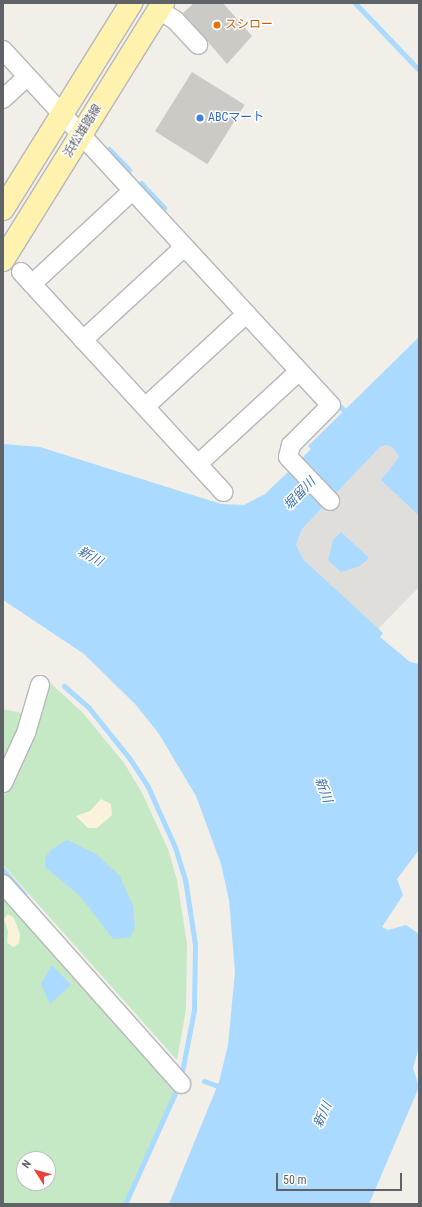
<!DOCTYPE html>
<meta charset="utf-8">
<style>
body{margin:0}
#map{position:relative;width:422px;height:1207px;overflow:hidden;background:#f1efe8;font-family:"Roboto Condensed","Noto Sans JP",sans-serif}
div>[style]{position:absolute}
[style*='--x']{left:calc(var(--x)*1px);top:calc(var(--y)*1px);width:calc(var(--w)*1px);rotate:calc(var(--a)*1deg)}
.industrial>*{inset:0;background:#e0deda}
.green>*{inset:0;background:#c5e8c5}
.sand>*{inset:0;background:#fbf3d9}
.water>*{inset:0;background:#aadaff}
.stream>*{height:5px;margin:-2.5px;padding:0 2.5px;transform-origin:2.5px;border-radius:2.5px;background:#aadaff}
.building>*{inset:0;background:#cccac5;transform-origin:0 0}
.roads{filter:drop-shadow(1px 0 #b5b8bc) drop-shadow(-1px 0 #b5b8bc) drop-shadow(0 1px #b5b8bc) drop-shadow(0 -1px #b5b8bc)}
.street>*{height:18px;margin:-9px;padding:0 9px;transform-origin:9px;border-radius:9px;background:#fff}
.primary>*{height:22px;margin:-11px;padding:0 11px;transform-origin:11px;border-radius:11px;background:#fff2af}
.dots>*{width:11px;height:11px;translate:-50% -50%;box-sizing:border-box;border:2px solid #fff;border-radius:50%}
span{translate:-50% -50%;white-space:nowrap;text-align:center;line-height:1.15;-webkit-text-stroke:3px #fff;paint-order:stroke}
.food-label{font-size:12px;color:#c56008}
.left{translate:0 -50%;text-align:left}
.shop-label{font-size:12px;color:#366cbe}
.street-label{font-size:12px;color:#5f6368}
.water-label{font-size:13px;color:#4174aa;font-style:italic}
.frame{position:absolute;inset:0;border:4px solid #5f6368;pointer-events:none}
.north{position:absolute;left:16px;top:1151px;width:40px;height:40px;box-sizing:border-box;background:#fff;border:1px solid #bfc1c3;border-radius:50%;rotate:306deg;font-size:11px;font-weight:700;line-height:16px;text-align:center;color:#5f6368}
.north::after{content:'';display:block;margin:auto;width:14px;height:18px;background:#ea4335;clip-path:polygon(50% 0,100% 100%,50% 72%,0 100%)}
.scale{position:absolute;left:276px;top:1173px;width:126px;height:18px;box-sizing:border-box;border:2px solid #5f6368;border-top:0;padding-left:5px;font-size:12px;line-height:14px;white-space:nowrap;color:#5f6368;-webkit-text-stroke:3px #fff;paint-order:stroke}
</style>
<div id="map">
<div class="industrial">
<i style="clip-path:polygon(386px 445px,392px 447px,399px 457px,381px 480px,419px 516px,419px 587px,378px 629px,304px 560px,296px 545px,302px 529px,380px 447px)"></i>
</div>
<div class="green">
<i style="clip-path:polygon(47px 680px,83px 713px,124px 763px,141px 791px,168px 849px,177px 880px,187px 944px,186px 1009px,177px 1060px,3px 865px,3px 797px,22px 759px)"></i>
<i style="clip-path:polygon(3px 709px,26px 714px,3px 769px)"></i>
<i style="clip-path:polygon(evenodd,3px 893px,176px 1088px,123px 1204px,3px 1204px,3px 893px,24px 1159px,48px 1159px,48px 1183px,24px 1183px,24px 1159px)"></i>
</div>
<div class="sand">
<i style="clip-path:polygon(101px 799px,111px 804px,112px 815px,97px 828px,88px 828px,76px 816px,90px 811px)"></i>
<i style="clip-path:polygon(8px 914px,14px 918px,20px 934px,19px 943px,14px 947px,7px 943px,8px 931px,4px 919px)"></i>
</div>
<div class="water">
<i style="clip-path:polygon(419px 337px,419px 516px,381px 480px,399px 457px,392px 447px,386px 445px,380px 447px,302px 529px,296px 545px,304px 560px,383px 633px,380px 637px,410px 662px,419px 664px,419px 850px,397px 879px,403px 895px,382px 927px,388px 930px,406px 925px,419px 934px,419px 1047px,413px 1068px,419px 1087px,369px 1204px,169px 1204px,219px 1082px,228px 1045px,235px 972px,229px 900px,221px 864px,196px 796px,159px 734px,136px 705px,84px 654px,3px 600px,3px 444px,40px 447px,221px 504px,244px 505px,265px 494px,286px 474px,311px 449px,308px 446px)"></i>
<i style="clip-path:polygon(341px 532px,369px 558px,360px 566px,341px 572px,328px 560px,333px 540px)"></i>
<i style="clip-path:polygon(67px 840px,96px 854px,120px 876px,133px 906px,135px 927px,130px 937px,113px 939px,80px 896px,45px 867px,45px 858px,51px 850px)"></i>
<i style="clip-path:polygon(52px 965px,71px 985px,50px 1004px,41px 984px)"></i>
</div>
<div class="stream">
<i style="--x:355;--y:3;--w:93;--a:46.3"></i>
<i style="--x:109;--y:149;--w:29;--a:46"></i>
<i style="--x:141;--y:183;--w:34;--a:47"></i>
<i style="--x:164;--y:208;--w:6;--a:135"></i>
<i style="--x:160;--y:212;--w:4;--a:34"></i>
<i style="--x:339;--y:405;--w:13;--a:48"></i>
<i style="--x:64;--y:686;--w:33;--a:41"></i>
<i style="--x:89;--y:708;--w:65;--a:51.2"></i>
<i style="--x:130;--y:759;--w:33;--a:57"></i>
<i style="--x:148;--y:787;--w:66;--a:65.8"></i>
<i style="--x:175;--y:847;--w:34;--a:73"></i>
<i style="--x:185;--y:879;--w:66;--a:81.3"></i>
<i style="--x:195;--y:944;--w:66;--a:90.9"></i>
<i style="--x:194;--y:1010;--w:63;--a:101"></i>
<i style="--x:3;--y:870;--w:32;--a:49"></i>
<i style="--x:204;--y:1081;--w:20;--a:20"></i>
<i style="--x:125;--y:1204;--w:124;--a:-65.7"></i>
</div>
<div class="building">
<i style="clip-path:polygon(194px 3px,223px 3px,252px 36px,227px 64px,183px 13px)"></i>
<i style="left:192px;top:72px;width:62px;height:70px;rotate:32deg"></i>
</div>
<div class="roads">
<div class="street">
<i style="--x:159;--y:10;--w:19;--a:32"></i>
<i style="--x:175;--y:20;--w:34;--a:47"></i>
<i style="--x:3;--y:50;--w:483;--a:47.3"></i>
<i style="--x:331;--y:405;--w:57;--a:135"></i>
<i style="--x:291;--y:445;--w:12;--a:104"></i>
<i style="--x:288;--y:457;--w:61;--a:46.3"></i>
<i style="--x:3;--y:99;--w:33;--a:-43"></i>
<i style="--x:21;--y:272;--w:299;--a:47.4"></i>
<i style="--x:32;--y:284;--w:137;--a:-42.9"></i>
<i style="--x:83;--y:340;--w:137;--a:-42.6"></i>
<i style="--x:145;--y:407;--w:137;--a:-42.6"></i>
<i style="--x:198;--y:464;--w:137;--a:-42.6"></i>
<i style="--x:3;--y:783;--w:55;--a:-65.3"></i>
<i style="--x:26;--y:733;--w:50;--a:-73.7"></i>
<i style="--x:3;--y:884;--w:268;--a:48.3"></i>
</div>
<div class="primary">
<i style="--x:3;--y:209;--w:243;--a:-58.1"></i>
<i style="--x:3;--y:260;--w:303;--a:-58.1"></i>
</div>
</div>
<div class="dots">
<i style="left:217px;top:25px;background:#e8710a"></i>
<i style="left:200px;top:118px;background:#3f7fe0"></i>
</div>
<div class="food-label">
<span class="left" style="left:225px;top:25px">スシロー</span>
</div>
<div class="shop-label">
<span class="left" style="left:208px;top:118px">ABCマート</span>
</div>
<div class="street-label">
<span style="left:83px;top:131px;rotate:-58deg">浜松雄踏線</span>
</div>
<div class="water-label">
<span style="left:300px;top:494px;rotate:-46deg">堀留川</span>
<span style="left:90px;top:557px;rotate:29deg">新川</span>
<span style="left:323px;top:790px;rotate:70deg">新川</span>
<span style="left:323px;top:1115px;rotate:-66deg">新川</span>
</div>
<div class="frame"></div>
<div class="north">N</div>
<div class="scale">50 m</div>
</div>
